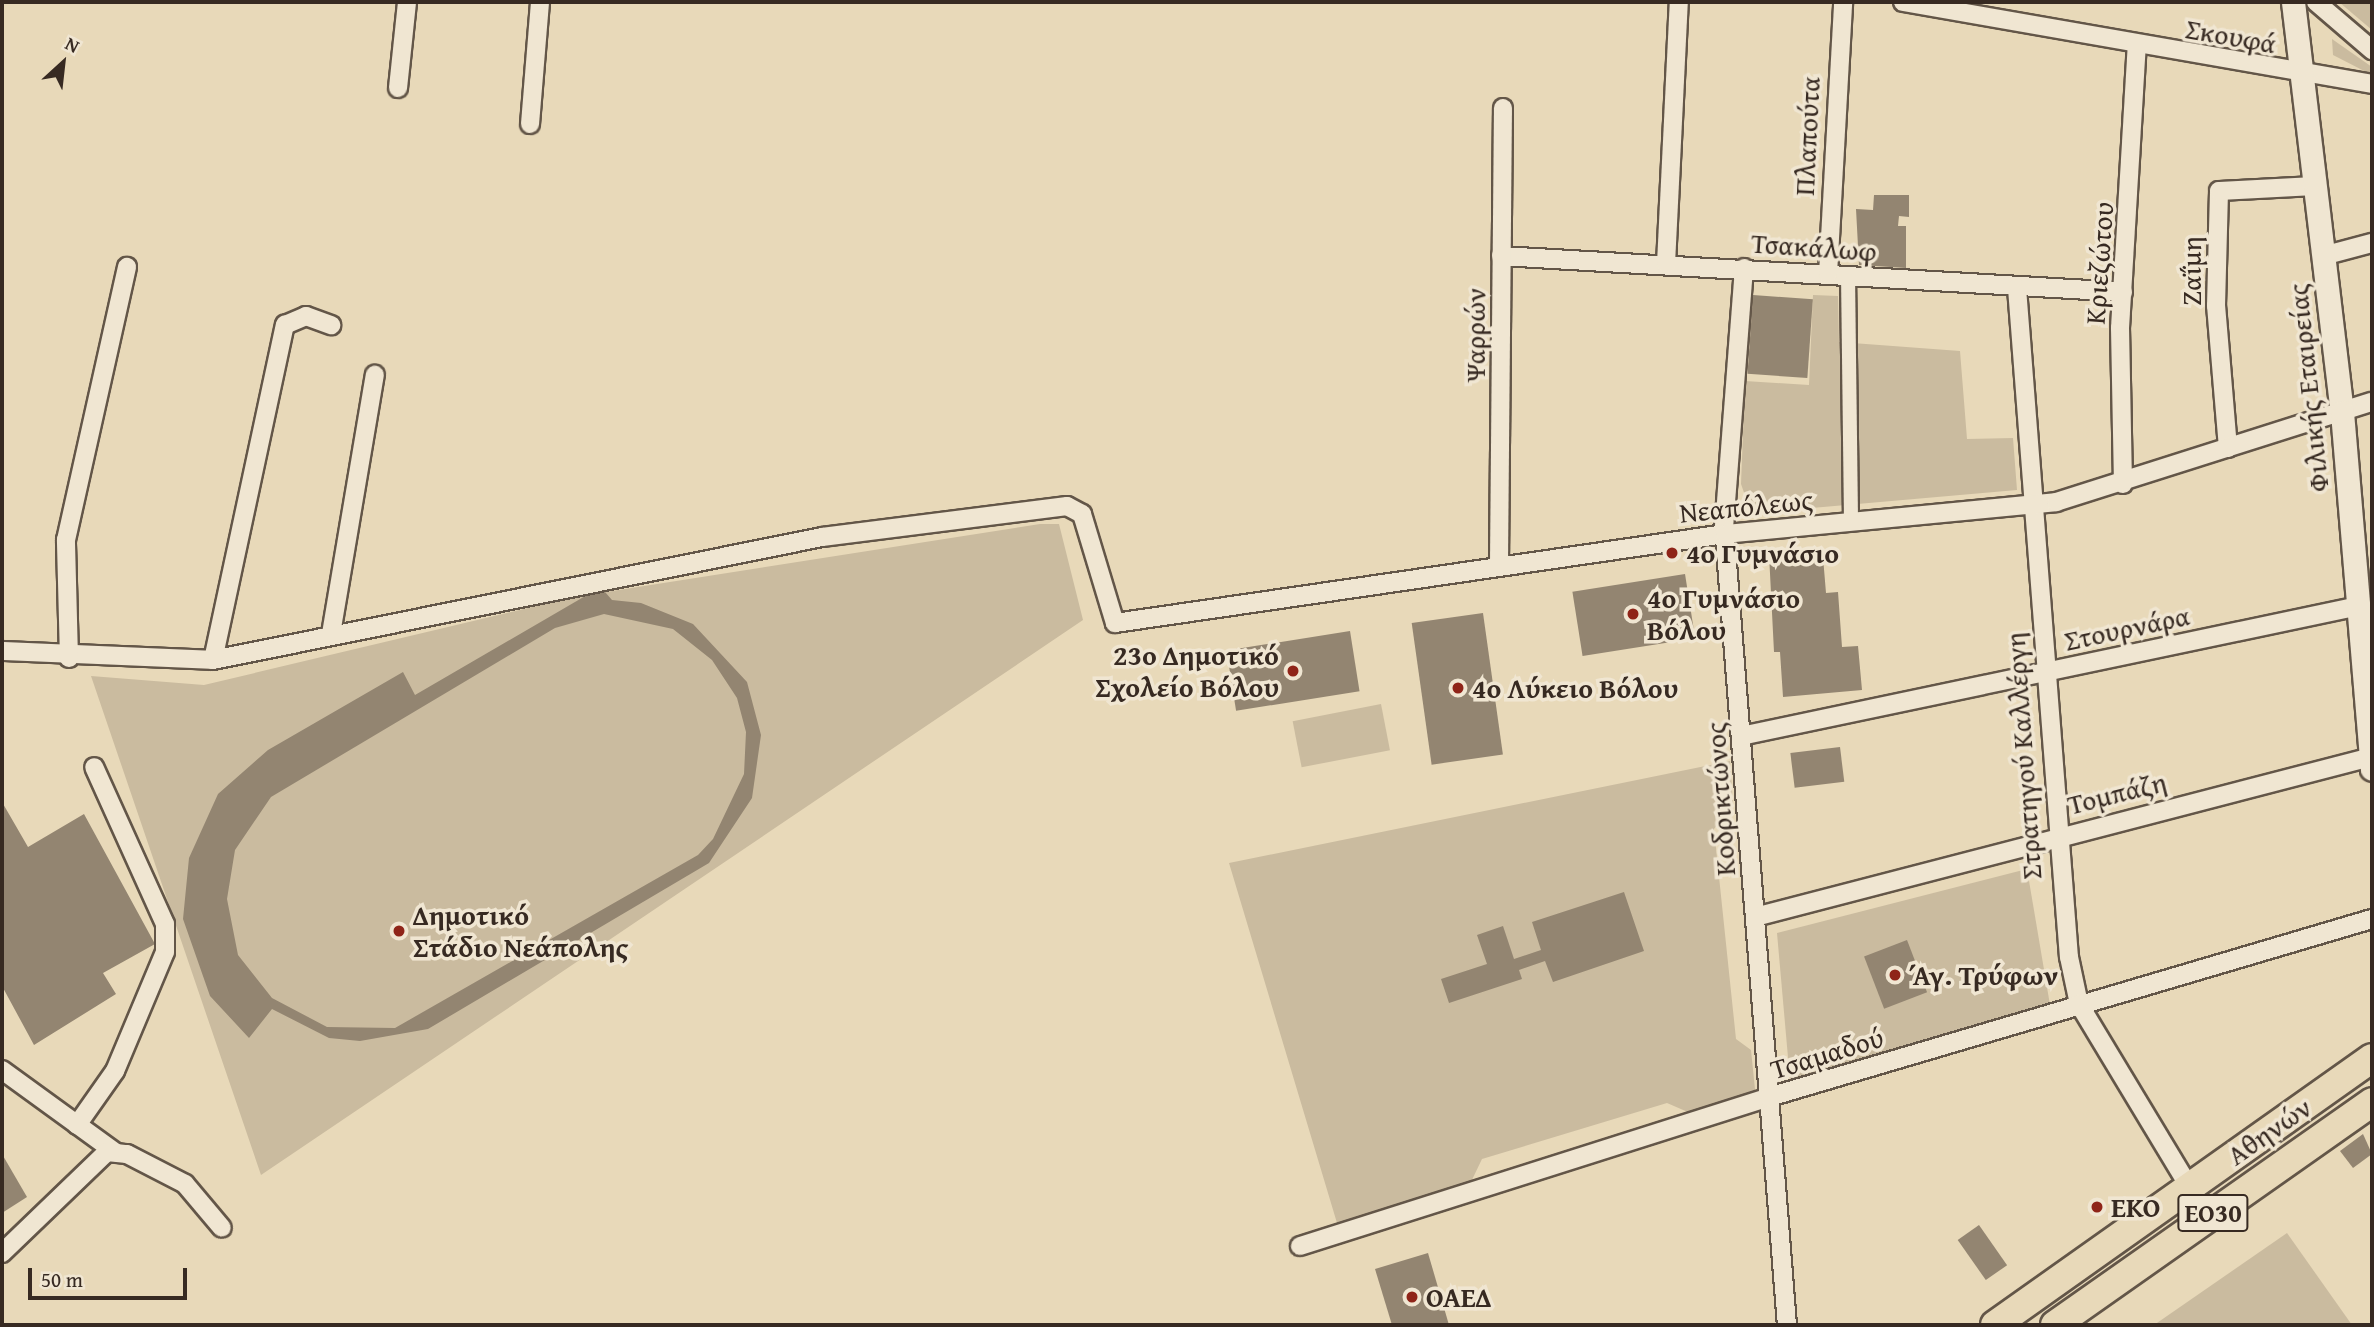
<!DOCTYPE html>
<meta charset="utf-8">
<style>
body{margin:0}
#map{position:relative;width:2374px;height:1327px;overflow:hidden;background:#e8d9b9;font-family:"Gentium Book Plus",serif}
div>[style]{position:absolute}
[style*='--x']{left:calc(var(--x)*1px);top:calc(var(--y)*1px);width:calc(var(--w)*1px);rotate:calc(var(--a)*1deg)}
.green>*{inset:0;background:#cabb9f;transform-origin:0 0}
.building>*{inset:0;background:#938571;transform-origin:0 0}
.roads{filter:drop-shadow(2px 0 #635648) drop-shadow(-2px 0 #635648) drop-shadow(0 2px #635648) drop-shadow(0 -2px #635648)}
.pedestrian>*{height:14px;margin:-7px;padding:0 7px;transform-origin:7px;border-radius:7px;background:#f0e6d2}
.minor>*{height:18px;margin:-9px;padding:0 9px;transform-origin:9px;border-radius:9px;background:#f0e6d2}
.tertiary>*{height:23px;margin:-11.5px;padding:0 11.5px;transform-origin:11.5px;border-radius:11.5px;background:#f0e6d2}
.primary>*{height:28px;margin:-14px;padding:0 14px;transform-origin:14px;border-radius:14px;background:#e8d9b9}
.dots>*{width:19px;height:19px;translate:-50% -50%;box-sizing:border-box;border:4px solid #f0e6d2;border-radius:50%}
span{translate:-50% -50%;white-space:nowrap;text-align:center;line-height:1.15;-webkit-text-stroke:7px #f0e6d2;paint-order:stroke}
.shield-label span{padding:2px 5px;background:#f0e6d2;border:2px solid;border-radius:5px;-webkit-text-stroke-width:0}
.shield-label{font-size:26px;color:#372a22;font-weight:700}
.street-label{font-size:28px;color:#372a22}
.poi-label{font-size:28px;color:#372a22;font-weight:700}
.left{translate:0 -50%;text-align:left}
.right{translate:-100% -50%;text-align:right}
.frame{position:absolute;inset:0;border:4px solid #372a22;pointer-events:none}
.north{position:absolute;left:28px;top:28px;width:70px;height:70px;-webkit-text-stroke:5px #f0e6d2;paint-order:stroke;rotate:27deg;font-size:19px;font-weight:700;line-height:28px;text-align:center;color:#372a22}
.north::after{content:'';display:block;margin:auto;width:24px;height:32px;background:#372a22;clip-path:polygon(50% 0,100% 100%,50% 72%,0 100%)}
.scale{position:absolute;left:28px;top:1268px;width:159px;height:32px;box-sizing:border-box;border:4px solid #372a22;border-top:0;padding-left:9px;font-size:21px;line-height:24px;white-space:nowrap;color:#372a22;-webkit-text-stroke:5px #f0e6d2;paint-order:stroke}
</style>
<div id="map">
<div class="green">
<i style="clip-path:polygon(2339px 2px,2372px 2px,2372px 30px)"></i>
<i style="clip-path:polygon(2332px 39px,2372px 67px,2372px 75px,2333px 55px)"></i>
<i style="clip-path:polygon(1813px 295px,1838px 296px,1839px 342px,1960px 351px,1967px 439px,2013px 438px,2017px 490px,1766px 512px,1749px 507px,1741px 484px,1745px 381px,1809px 385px)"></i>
<i style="clip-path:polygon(1040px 524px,1059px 524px,1083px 620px,261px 1175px,91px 676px,204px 685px,574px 597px)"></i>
<i style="left:1381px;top:704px;width:47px;height:90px;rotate:79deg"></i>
<i style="clip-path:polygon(1730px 761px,1733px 804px,1714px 829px,1736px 1039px,1751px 1050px,1756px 1099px,1697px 1116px,1667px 1103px,1482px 1159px,1470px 1184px,1337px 1223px,1229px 863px)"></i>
<i style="clip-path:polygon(2027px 869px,2050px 1005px,1790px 1080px,1777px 933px)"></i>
<i style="clip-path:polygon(2287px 1233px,2352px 1325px,2154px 1325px)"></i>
</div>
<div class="building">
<i style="clip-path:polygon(1874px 195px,1909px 195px,1909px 217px,1899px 216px,1898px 226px,1906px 226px,1906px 268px,1859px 265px,1856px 209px,1873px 210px)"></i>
<i style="left:1753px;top:295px;width:60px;height:79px;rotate:4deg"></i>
<i style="clip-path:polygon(1786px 553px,1786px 560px,1823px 557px,1826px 593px,1838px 592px,1842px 647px,1858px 646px,1862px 690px,1783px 697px,1780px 652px,1774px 652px,1769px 554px)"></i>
<i style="left:1685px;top:574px;width:65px;height:114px;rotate:81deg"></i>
<i style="clip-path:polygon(evenodd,605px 592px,612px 600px,641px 603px,693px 624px,747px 682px,761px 735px,752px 798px,709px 863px,428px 1029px,360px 1041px,329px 1038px,272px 1009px,249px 1038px,210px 996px,183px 919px,189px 858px,218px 794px,268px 750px,403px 672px,415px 695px,587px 595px,605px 592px,604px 614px,673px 629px,712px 660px,737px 698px,746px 732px,744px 774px,713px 839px,698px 855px,395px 1028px,327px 1027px,272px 998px,238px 955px,227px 899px,235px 850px,271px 797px,555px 628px,604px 614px)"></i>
<i style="left:1483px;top:613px;width:143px;height:72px;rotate:82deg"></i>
<i style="left:1350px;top:631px;width:61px;height:125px;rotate:81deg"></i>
<i style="left:1840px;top:747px;width:35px;height:50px;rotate:83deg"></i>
<i style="clip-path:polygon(2px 802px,28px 847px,84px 814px,155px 944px,103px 973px,116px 994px,34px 1045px,2px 986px)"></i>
<i style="clip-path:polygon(1624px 892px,1644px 951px,1553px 982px,1545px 961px,1519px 970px,1522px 979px,1449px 1003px,1441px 979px,1487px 964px,1477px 935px,1503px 926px,1514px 959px,1541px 950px,1532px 922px)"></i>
<i style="left:1907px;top:940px;width:56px;height:46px;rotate:69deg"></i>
<i style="clip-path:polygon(2363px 1134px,2372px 1154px,2353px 1168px,2340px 1151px)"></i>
<i style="clip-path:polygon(2px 1154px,27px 1197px,2px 1213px)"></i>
<i style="left:1979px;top:1225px;width:49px;height:26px;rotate:55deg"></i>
<i style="clip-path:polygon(1428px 1253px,1449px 1325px,1392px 1325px,1375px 1269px)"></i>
</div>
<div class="roads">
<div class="pedestrian">
<i style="--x:1848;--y:274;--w:248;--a:89.3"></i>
</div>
<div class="minor">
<i style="--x:1903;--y:2;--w:476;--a:9.9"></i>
<i style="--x:2316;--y:2;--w:74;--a:40.6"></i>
<i style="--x:398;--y:88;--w:86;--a:-84"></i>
<i style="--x:530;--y:124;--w:122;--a:-85.3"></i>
<i style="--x:1501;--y:256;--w:623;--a:3.31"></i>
<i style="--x:2323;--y:256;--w:51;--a:-14.9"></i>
<i style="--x:1666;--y:264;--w:262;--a:-87.2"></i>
<i style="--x:1744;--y:268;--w:258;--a:94.4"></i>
<i style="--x:1724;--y:525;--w:802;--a:85.5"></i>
<i style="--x:1828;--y:274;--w:272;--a:-86.8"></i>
<i style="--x:2017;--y:288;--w:671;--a:85.56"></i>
<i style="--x:2069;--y:957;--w:48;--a:78"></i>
<i style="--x:2079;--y:1004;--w:215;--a:58.9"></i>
<i style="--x:2228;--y:448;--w:143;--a:-94.8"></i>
<i style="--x:2216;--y:306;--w:115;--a:-88.5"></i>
<i style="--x:2219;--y:191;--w:96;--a:-3"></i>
<i style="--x:2123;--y:484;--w:156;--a:-91.1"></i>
<i style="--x:2120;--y:328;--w:284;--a:-86.6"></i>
<i style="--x:1499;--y:563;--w:455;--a:-89.5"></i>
<i style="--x:331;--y:634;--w:263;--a:-80.4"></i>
<i style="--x:2;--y:651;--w:211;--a:2.4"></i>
<i style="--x:213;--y:660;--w:621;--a:-11.42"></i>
<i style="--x:822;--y:537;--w:247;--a:-7.2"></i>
<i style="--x:1067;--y:506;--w:17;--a:28"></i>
<i style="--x:1082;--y:514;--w:114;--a:73.2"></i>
<i style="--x:1115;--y:623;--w:616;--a:-8.3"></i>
<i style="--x:1725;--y:534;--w:333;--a:-5.5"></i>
<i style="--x:2056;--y:502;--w:331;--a:-17.6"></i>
<i style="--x:69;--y:658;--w:118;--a:-91.5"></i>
<i style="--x:66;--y:540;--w:280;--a:-77.4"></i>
<i style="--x:213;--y:660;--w:343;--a:-77.9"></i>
<i style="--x:285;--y:325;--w:23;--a:-23"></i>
<i style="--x:306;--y:316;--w:27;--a:20"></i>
<i style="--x:1741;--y:736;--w:632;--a:-11.88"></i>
<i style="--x:1755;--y:917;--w:636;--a:-14.56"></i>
<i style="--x:2;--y:1070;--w:140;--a:36"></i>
<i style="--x:77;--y:1125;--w:66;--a:-54.9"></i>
<i style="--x:115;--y:1071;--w:129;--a:-67.2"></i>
<i style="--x:165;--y:952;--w:28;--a:-90"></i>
<i style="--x:165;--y:924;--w:172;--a:-114.3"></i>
<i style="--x:1300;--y:1246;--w:492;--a:-17.6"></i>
<i style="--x:1769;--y:1097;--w:629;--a:-16.45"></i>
<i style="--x:2;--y:1253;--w:146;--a:-43.9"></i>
<i style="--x:107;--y:1152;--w:20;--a:6"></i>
<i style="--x:127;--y:1154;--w:65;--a:27.3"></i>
<i style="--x:185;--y:1184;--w:57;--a:49.9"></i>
</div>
<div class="tertiary">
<i style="--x:2293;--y:2;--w:413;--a:83.2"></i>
<i style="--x:2342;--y:412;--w:358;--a:85.2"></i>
</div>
<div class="primary">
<i style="--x:1995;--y:1325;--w:462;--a:-35.3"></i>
<i style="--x:2055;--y:1325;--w:388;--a:-35.1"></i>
</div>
</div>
<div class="dots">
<i style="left:1672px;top:553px;background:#8f2418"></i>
<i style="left:1633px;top:614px;background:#8f2418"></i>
<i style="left:1293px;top:671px;background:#8f2418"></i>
<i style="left:1458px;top:688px;background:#8f2418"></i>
<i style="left:399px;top:931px;background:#8f2418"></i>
<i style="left:1895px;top:975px;background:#8f2418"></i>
<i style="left:2097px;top:1207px;background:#8f2418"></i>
<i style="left:1412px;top:1297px;background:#8f2418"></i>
</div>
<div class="shield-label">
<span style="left:2213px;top:1213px">ΕΟ30</span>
</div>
<div class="street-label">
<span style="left:2231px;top:36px;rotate:10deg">Σκουφά</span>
<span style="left:1807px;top:136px;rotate:-87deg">Πλαπούτα</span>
<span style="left:1814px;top:247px;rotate:4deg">Τσακάλωφ</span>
<span style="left:2099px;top:263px;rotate:-86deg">Κριεζώτου</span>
<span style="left:2191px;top:271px;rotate:-90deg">Ζαΐμη</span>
<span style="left:1475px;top:335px;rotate:-90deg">Ψαρρών</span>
<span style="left:2308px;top:388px;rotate:-96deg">Φιλικής Εταιρείας</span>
<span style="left:1746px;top:506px;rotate:-6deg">Νεαπόλεως</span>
<span style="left:2127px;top:628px;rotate:-12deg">Στουρνάρα</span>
<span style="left:2023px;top:756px;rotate:-94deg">Στρατηγού Καλλέργη</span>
<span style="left:2117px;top:793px;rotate:-14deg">Τομπάζη</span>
<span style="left:1720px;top:799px;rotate:-94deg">Κοδρικτώνος</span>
<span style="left:1827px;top:1053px;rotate:-17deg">Τσαμαδού</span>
<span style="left:2269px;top:1131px;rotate:-35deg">Αθηνών</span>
</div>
<div class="poi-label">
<span class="left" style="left:1686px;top:553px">4ο Γυμνάσιο</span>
<span class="left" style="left:1647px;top:614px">4ο Γυμνάσιο<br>Βόλου</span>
<span class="right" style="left:1279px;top:671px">23ο Δημοτικό<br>Σχολείο Βόλου</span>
<span class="left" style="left:1472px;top:688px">4ο Λύκειο Βόλου</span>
<span class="left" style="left:413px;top:931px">Δημοτικό<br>Στάδιο Νεάπολης</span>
<span class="left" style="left:1909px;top:975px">Άγ. Τρύφων</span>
<span class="left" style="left:2111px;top:1207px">EKO</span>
<span class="left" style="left:1426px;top:1297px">ΟΑΕΔ</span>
</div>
<div class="frame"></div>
<div class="north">N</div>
<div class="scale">50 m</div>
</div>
